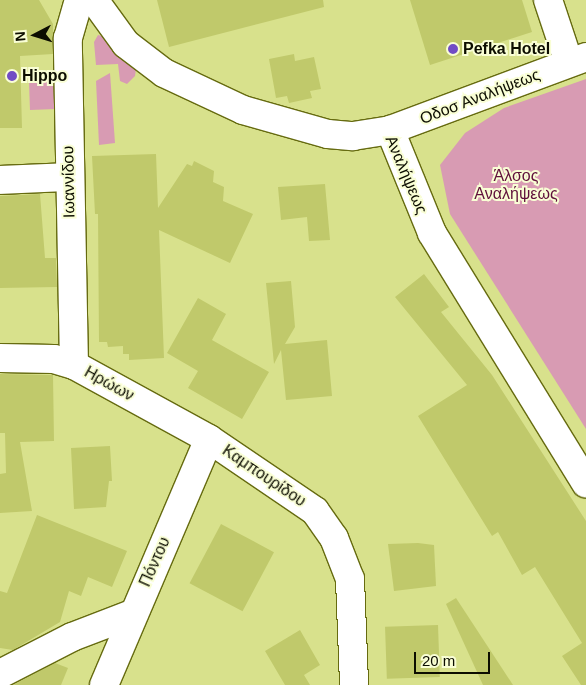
<!DOCTYPE html>
<meta charset="utf-8">
<style>
body{margin:0}
#map{position:relative;width:586px;height:685px;overflow:hidden;background:#d8e18c;font-family:Arial,sans-serif}
div>[style]{position:absolute}
[style*='--x']{left:calc(var(--x)*1px);top:calc(var(--y)*1px);width:calc(var(--w)*1px);rotate:calc(var(--a)*1deg)}
.green>*{inset:0;background:#d89bb3;transform-origin:0 0}
.building>*{inset:0;background:#c0c96b;transform-origin:0 0}
.roads{filter:drop-shadow(1px 0 #666b10) drop-shadow(-1px 0 #666b10) drop-shadow(0 1px #666b10) drop-shadow(0 -1px #666b10)}
.street>*{height:28px;margin:-14px;padding:0 14px;transform-origin:14px;border-radius:14px;background:#fff}
.secondary>*{height:28px;margin:-14px;padding:0 14px;transform-origin:14px;border-radius:14px;background:#fff}
.dots>*{width:14px;height:14px;translate:-50% -50%;box-sizing:border-box;border:2px solid #f9fed5;border-radius:50%}
span{translate:-50% -50%;white-space:nowrap;text-align:center;line-height:1.15;-webkit-text-stroke:4px #f9fed5;paint-order:stroke}
.poi-label{font-size:16px;color:#0c0d00;font-weight:700}
.left{translate:0 -50%;text-align:left}
.street-label{font-size:16px;color:#0c0d00}
.park-label{font-size:16px;color:#60103b}
.north{position:absolute;left:10px;top:10px;width:50px;height:50px;-webkit-text-stroke:4px #f9fed5;paint-order:stroke;rotate:265deg;font-size:14px;font-weight:700;line-height:20px;text-align:center;color:#0c0d00}
.north::after{content:'';display:block;margin:auto;width:18px;height:22px;background:#0c0d00;clip-path:polygon(50% 0,100% 100%,50% 72%,0 100%)}
.scale{position:absolute;left:414px;top:652px;width:76px;height:22px;box-sizing:border-box;border:2px solid #0c0d00;border-top:0;padding-left:6px;font-size:15px;line-height:18px;white-space:nowrap;color:#0c0d00;-webkit-text-stroke:4px #f9fed5;paint-order:stroke}
</style>
<div id="map">
<div class="green">
<i style="clip-path:polygon(98px 35px,109px 38px,137px 62px,135px 76px,127px 84px,120px 81px,118px 64px,96px 65px,94px 42px)"></i>
<i style="clip-path:polygon(110px 73px,115px 143px,99px 145px,96px 81px)"></i>
<i style="clip-path:polygon(586px 79px,586px 429px,450px 214px,440px 165px,465px 133px,504px 108px)"></i>
<i style="left:55px;top:81px;width:28px;height:26px;rotate:88deg"></i>
</div>
<div class="building">
<i style="clip-path:polygon(0 0,39px 0,53px 24px,53px 54px,20px 56px,22px 128px,0 128px)"></i>
<i style="clip-path:polygon(157px 0,323px 0,324px 7px,169px 47px)"></i>
<i style="clip-path:polygon(410px 0,522px 0,532px 32px,430px 65px)"></i>
<i style="clip-path:polygon(294px 54px,295px 61px,314px 57px,321px 89px,310px 91px,312px 98px,289px 103px,287px 96px,276px 98px,269px 59px)"></i>
<i style="clip-path:polygon(156px 154px,158px 208px,187px 164px,192px 166px,194px 161px,214px 171px,213px 182px,224px 187px,223px 201px,253px 214px,230px 263px,159px 230px,164px 358px,129px 360px,129px 354px,123px 354px,123px 346px,108px 347px,107px 342px,99px 342px,98px 214px,95px 214px,92px 156px)"></i>
<i style="clip-path:polygon(325px 184px,330px 240px,309px 241px,307px 217px,281px 220px,278px 187px)"></i>
<i style="clip-path:polygon(40px 194px,45px 258px,56px 258px,57px 287px,0 288px,0 196px)"></i>
<i style="clip-path:polygon(424px 274px,449px 307px,441px 312px,492px 375px,586px 521px,586px 685px,581px 685px,562px 656px,582px 643px,535px 567px,522px 575px,498px 532px,492px 536px,418px 416px,467px 385px,395px 297px)"></i>
<i style="clip-path:polygon(291px 281px,295px 327px,285px 344px,327px 340px,332px 396px,286px 400px,281px 350px,274px 364px,266px 283px)"></i>
<i style="clip-path:polygon(198px 298px,226px 314px,212px 340px,269px 372px,242px 419px,188px 388px,198px 371px,167px 353px)"></i>
<i style="clip-path:polygon(0 374px,53px 375px,54px 441px,20px 442px,32px 511px,0 513px,0 474px,6px 473px,5px 433px,0 433px)"></i>
<i style="clip-path:polygon(110px 446px,112px 481px,109px 481px,106px 507px,74px 509px,71px 448px)"></i>
<i style="clip-path:polygon(37px 515px,127px 551px,112px 587px,88px 577px,81px 596px,69px 591px,60px 622px,13px 650px,0 648px,0 591px,7px 593px)"></i>
<i style="left:221px;top:524px;width:60px;height:67px;rotate:28deg"></i>
<i style="clip-path:polygon(418px 543px,434px 545px,436px 586px,394px 591px,388px 544px)"></i>
<i style="clip-path:polygon(456px 598px,513px 685px,483px 685px,446px 604px)"></i>
<i style="left:438px;top:625px;width:52px;height:53px;rotate:88deg"></i>
<i style="clip-path:polygon(300px 630px,320px 665px,304px 675px,310px 685px,285px 685px,265px 651px)"></i>
<i style="clip-path:polygon(55px 663px,68px 668px,61px 685px,13px 685px)"></i>
</div>
<div class="roads">
<div class="street">
<i style="--x:548;--y:0;--w:66;--a:71.6"></i>
<i style="--x:0;--y:180;--w:69;--a:-2.5"></i>
<i style="--x:0;--y:358;--w:54;--a:1.1"></i>
<i style="--x:54;--y:359;--w:21;--a:17"></i>
<i style="--x:74;--y:365;--w:154;--a:28.7"></i>
<i style="--x:209;--y:439;--w:128;--a:34.2"></i>
<i style="--x:315;--y:511;--w:33;--a:55"></i>
<i style="--x:334;--y:538;--w:44;--a:68.7"></i>
<i style="--x:350;--y:579;--w:106;--a:87.8"></i>
<i style="--x:74;--y:365;--w:327;--a:-91.1"></i>
<i style="--x:68;--y:38;--w:40;--a:-74"></i>
<i style="--x:0;--y:674;--w:81;--a:-27.2"></i>
<i style="--x:72;--y:637;--w:64;--a:-21"></i>
<i style="--x:104;--y:685;--w:267;--a:-66.9"></i>
</div>
<div class="secondary">
<i style="--x:94;--y:0;--w:54;--a:54"></i>
<i style="--x:126;--y:44;--w:48;--a:37.3"></i>
<i style="--x:164;--y:73;--w:87;--a:25.1"></i>
<i style="--x:243;--y:110;--w:88;--a:15.8"></i>
<i style="--x:328;--y:134;--w:25;--a:5"></i>
<i style="--x:353;--y:136;--w:37;--a:-9"></i>
<i style="--x:390;--y:130;--w:209;--a:-20.4"></i>
<i style="--x:390;--y:130;--w:111;--a:67.8"></i>
<i style="--x:432;--y:233;--w:294;--a:58.4"></i>
</div>
</div>
<div class="dots">
<i style="left:453px;top:49px;background:#714cc5"></i>
<i style="left:12px;top:76px;background:#714cc5"></i>
</div>
<div class="poi-label">
<span class="left" style="left:463px;top:49px">Pefka Hotel</span>
<span class="left" style="left:22px;top:76px">Hippo</span>
</div>
<div class="street-label">
<span style="left:480px;top:97px;rotate:-21deg">Οδοσ Αναλήψεως</span>
<span style="left:406px;top:175px;rotate:67deg">Αναλήψεως</span>
<span style="left:69px;top:182px;rotate:-91deg">Ιωαννίδου</span>
<span style="left:109px;top:384px;rotate:29deg">Ηρώων</span>
<span style="left:264px;top:476px;rotate:34deg">Καμπουρίδου</span>
<span style="left:155px;top:562px;rotate:-66deg">Πόντου</span>
</div>
<div class="park-label">
<span style="left:516px;top:185px">Άλσος<br>Αναλήψεως</span>
</div>
<div class="north">N</div>
<div class="scale">20 m</div>
</div>
